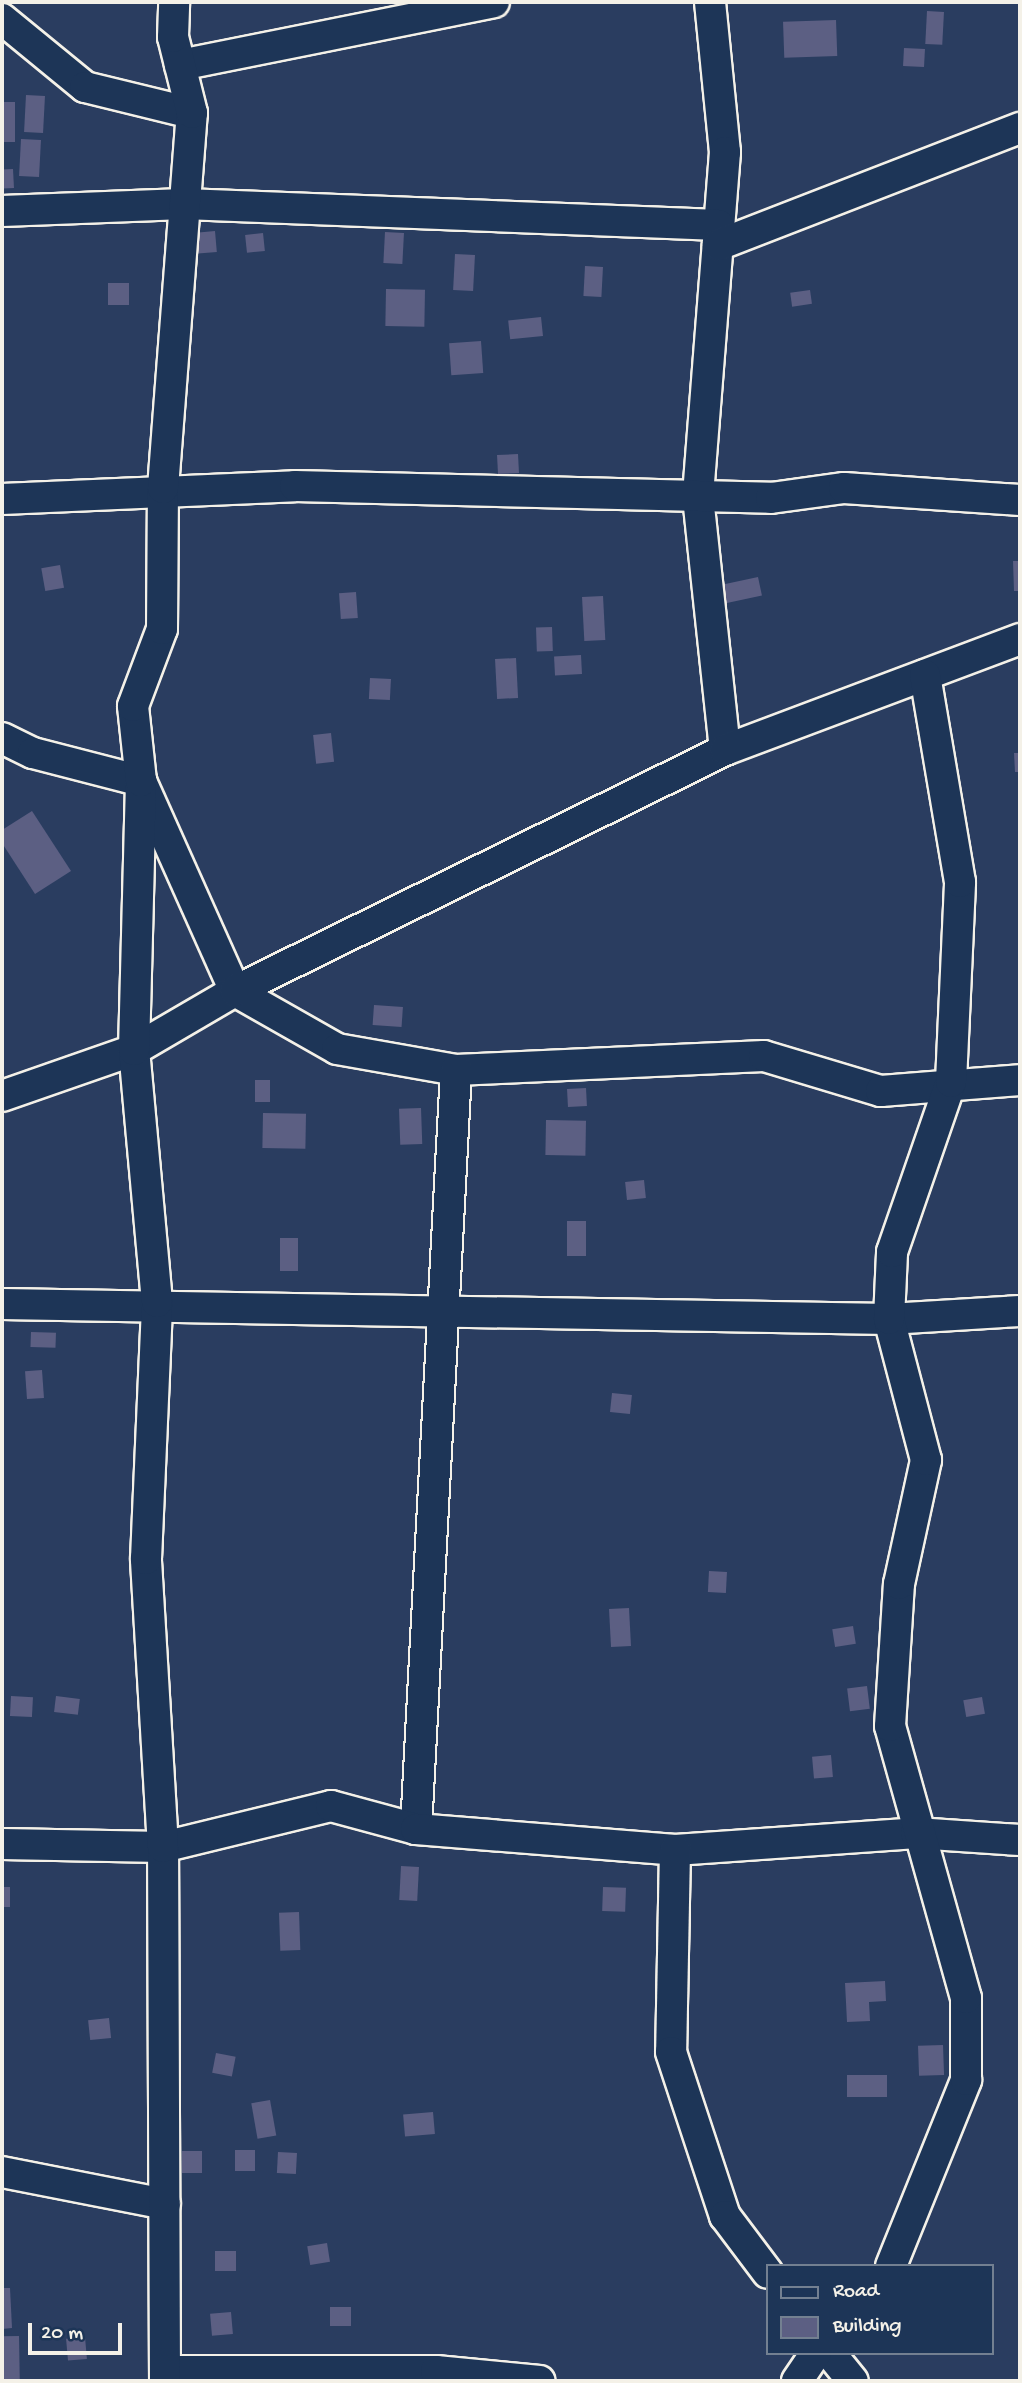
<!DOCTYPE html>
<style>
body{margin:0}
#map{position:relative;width:1022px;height:2383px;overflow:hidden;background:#2a3d60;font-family:"Gochi Hand",sans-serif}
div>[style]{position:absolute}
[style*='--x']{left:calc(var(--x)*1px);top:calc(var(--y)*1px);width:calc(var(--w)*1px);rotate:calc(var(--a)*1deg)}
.building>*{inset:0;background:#5c5f83;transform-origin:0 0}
.roads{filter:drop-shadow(2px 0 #f4f1e8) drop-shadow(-2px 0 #f4f1e8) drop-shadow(0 2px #f4f1e8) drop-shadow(0 -2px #f4f1e8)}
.street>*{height:30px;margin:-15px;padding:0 15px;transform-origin:15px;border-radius:15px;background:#1d3557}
span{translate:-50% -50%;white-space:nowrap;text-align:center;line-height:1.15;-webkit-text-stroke:7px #1d3557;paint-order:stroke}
.frame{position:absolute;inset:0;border:4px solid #f4f1e8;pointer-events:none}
.legend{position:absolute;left:766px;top:2264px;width:228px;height:91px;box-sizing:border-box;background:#1d3557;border:2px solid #738091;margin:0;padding:9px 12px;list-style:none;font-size:21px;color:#f4f1e8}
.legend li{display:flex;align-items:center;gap:14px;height:35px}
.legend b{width:35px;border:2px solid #738091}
.scale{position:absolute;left:28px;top:2323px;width:94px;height:32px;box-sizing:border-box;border:4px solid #f4f1e8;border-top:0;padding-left:9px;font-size:21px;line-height:24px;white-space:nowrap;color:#f4f1e8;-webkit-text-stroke:5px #1d3557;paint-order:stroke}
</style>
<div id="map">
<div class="building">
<i style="left:927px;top:11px;width:17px;height:33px;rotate:3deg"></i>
<i style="left:836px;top:20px;width:36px;height:53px;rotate:88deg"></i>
<i style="left:904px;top:48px;width:21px;height:18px;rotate:3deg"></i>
<i style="left:26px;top:95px;width:19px;height:37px;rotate:3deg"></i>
<i style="left:2px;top:102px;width:13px;height:40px"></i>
<i style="left:21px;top:139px;width:20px;height:37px;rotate:3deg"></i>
<i style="left:13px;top:169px;width:19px;height:11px;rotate:87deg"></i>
<i style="left:215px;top:231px;width:21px;height:22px;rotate:85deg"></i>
<i style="left:385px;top:232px;width:19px;height:31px;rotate:3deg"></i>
<i style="left:263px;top:233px;width:18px;height:18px;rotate:84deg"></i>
<i style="left:455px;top:254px;width:20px;height:36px;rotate:3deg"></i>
<i style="left:585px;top:266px;width:18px;height:30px;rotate:3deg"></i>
<i style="left:108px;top:283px;width:21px;height:22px"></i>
<i style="left:386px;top:289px;width:39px;height:37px;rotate:1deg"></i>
<i style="left:810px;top:290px;width:14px;height:20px;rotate:82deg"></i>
<i style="left:541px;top:317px;width:19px;height:33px;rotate:84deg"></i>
<i style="left:481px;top:341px;width:32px;height:32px;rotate:86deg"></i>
<i style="left:518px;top:454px;width:19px;height:21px;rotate:87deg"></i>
<i style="clip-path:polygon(1013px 561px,1020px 561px,1020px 591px,1014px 591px)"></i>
<i style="left:60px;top:565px;width:23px;height:19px;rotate:80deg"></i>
<i style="left:758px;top:577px;width:19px;height:37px;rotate:78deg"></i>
<i style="left:356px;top:592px;width:26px;height:17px;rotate:86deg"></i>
<i style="left:603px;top:596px;width:44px;height:21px;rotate:87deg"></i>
<i style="left:552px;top:627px;width:24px;height:16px;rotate:88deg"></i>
<i style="left:581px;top:655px;width:19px;height:27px;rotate:87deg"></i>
<i style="left:516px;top:658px;width:40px;height:21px;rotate:87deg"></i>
<i style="left:370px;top:678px;width:21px;height:21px;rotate:3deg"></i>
<i style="left:331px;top:733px;width:29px;height:18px;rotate:84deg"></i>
<i style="clip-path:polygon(1014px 753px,1020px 753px,1020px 772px,1015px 772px)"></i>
<i style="clip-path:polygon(32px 811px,71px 871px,35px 894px,2px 843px,2px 830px)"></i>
<i style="left:374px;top:1005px;width:29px;height:20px;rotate:4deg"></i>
<i style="left:255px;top:1080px;width:15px;height:22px"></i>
<i style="left:586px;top:1088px;width:18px;height:19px;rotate:87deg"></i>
<i style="left:421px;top:1108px;width:36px;height:22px;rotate:88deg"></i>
<i style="left:263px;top:1113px;width:43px;height:35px;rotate:1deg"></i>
<i style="left:546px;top:1120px;width:40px;height:35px;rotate:1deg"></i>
<i style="left:644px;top:1180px;width:18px;height:19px;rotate:84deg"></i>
<i style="left:567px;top:1221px;width:19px;height:35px"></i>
<i style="left:280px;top:1238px;width:18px;height:33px"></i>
<i style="left:31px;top:1332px;width:25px;height:15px;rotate:2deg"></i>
<i style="left:42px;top:1370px;width:28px;height:17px;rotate:86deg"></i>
<i style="left:612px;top:1393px;width:20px;height:19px;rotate:6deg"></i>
<i style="left:709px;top:1571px;width:18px;height:21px;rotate:3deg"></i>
<i style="left:629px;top:1608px;width:38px;height:20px;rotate:87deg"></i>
<i style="left:853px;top:1626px;width:18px;height:21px;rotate:81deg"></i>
<i style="left:867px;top:1686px;width:23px;height:20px;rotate:83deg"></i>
<i style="left:11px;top:1696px;width:22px;height:20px;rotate:3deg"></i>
<i style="left:56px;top:1696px;width:24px;height:16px;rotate:7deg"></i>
<i style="left:982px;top:1697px;width:17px;height:19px;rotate:80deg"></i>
<i style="left:831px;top:1755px;width:22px;height:19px;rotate:85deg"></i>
<i style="left:401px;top:1866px;width:18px;height:34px;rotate:3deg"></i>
<i style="left:2px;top:1887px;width:8px;height:20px"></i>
<i style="left:603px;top:1887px;width:23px;height:24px;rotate:2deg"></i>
<i style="left:299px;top:1912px;width:38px;height:20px;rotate:88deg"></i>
<i style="clip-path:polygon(885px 1981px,886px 2001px,869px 2002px,870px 2021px,847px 2022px,845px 1983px)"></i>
<i style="left:109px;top:2018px;width:20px;height:21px;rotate:84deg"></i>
<i style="left:943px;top:2045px;width:30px;height:25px;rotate:88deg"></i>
<i style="left:216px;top:2053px;width:20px;height:20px;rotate:11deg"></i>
<i style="left:887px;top:2075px;width:22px;height:40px;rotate:90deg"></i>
<i style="left:270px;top:2100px;width:36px;height:19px;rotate:80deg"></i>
<i style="left:433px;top:2112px;width:22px;height:30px;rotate:85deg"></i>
<i style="left:235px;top:2150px;width:20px;height:21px"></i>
<i style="left:182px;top:2151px;width:20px;height:22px"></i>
<i style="left:278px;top:2152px;width:19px;height:21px;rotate:3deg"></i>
<i style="left:327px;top:2243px;width:19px;height:20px;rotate:81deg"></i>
<i style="left:215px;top:2251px;width:21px;height:20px"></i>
<i style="clip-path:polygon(2px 2288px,10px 2288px,12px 2328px,2px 2329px)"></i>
<i style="left:330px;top:2307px;width:21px;height:19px"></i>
<i style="left:231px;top:2312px;width:22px;height:21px;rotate:85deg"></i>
<i style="left:19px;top:2336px;width:43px;height:17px;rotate:89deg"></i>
<i style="left:85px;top:2337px;width:22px;height:19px;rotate:85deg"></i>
</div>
<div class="roads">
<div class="street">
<i style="--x:710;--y:2;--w:151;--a:84.3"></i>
<i style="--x:725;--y:152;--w:346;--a:94.5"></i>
<i style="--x:698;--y:497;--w:254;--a:83.9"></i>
<i style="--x:2;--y:19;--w:107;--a:39.3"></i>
<i style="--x:85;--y:87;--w:110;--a:13.7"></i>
<i style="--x:180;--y:65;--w:320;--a:-11.3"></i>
<i style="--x:2;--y:211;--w:182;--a:-2.2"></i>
<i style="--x:184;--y:204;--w:535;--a:2.25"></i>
<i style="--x:718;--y:245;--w:324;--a:-21.2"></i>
<i style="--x:2;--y:499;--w:293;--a:-2.5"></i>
<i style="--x:295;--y:486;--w:476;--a:1.4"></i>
<i style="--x:771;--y:498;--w:74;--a:-7.8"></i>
<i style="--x:844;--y:488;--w:176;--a:3.9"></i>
<i style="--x:2;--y:738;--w:34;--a:26"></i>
<i style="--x:33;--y:753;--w:112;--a:14.5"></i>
<i style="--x:141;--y:781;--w:230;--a:65.9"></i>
<i style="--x:235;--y:991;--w:117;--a:29.6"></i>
<i style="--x:337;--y:1049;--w:121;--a:10"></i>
<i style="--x:456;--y:1070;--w:308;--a:-2.6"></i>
<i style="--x:764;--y:1056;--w:122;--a:16.7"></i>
<i style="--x:881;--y:1091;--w:139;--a:-4.5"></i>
<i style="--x:2;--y:1096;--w:140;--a:-19.2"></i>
<i style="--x:134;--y:1050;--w:117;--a:-30.3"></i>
<i style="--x:235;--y:991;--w:546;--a:-26.19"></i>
<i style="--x:725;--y:750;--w:315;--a:-20.6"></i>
<i style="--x:2;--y:1304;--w:887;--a:0.97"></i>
<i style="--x:889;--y:1319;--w:131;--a:-3.5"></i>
<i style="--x:416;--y:1829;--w:760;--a:-86.98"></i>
<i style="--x:2;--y:1844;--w:161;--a:1.1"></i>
<i style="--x:163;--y:1847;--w:173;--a:-13.7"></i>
<i style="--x:331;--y:1806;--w:88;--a:15.1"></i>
<i style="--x:416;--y:1829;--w:260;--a:4.6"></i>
<i style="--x:675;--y:1850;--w:242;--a:-4"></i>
<i style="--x:916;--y:1833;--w:104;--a:3.9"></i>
<i style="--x:675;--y:1850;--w:202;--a:91.1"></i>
<i style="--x:671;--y:2052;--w:173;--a:71.8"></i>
<i style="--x:725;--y:2216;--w:71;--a:53"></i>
<i style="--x:2;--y:2172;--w:166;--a:11.1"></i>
<i style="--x:891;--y:2266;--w:201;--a:-68"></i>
<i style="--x:966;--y:2080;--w:82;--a:-90"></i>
<i style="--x:966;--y:1998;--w:282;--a:-105.6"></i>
<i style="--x:890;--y:1726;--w:142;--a:-86.4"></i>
<i style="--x:899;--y:1584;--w:127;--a:-77.7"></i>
<i style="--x:926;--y:1460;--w:146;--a:-104.7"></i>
<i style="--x:889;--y:1319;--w:67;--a:-87.4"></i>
<i style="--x:892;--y:1252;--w:180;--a:-70.9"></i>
<i style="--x:951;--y:1082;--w:200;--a:-87.4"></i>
<i style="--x:960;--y:882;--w:210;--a:-99.6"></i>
<i style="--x:830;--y:2353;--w:36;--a:51"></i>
<i style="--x:166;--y:2371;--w:270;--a:0"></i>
<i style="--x:436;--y:2371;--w:104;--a:5.5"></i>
<i style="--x:165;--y:2381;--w:534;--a:-90.21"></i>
<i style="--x:163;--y:1847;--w:289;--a:-93.4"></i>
<i style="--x:146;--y:1559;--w:257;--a:-87.5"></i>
<i style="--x:157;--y:1302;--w:253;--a:-95.2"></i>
<i style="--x:134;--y:1050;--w:269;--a:-88.5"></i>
<i style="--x:141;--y:781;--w:75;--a:-96.1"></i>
<i style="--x:133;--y:706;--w:82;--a:-69.4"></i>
<i style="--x:162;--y:629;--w:141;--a:-89.6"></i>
<i style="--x:163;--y:488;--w:376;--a:-85.6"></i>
<i style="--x:192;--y:113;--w:78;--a:-104"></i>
<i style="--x:173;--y:37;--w:35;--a:-88"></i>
<i style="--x:797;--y:2381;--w:34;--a:-56"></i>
</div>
</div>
<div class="frame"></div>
<ul class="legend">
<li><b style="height:9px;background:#1d3557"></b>Road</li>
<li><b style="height:19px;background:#5c5f83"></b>Building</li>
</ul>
<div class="scale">20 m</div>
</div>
